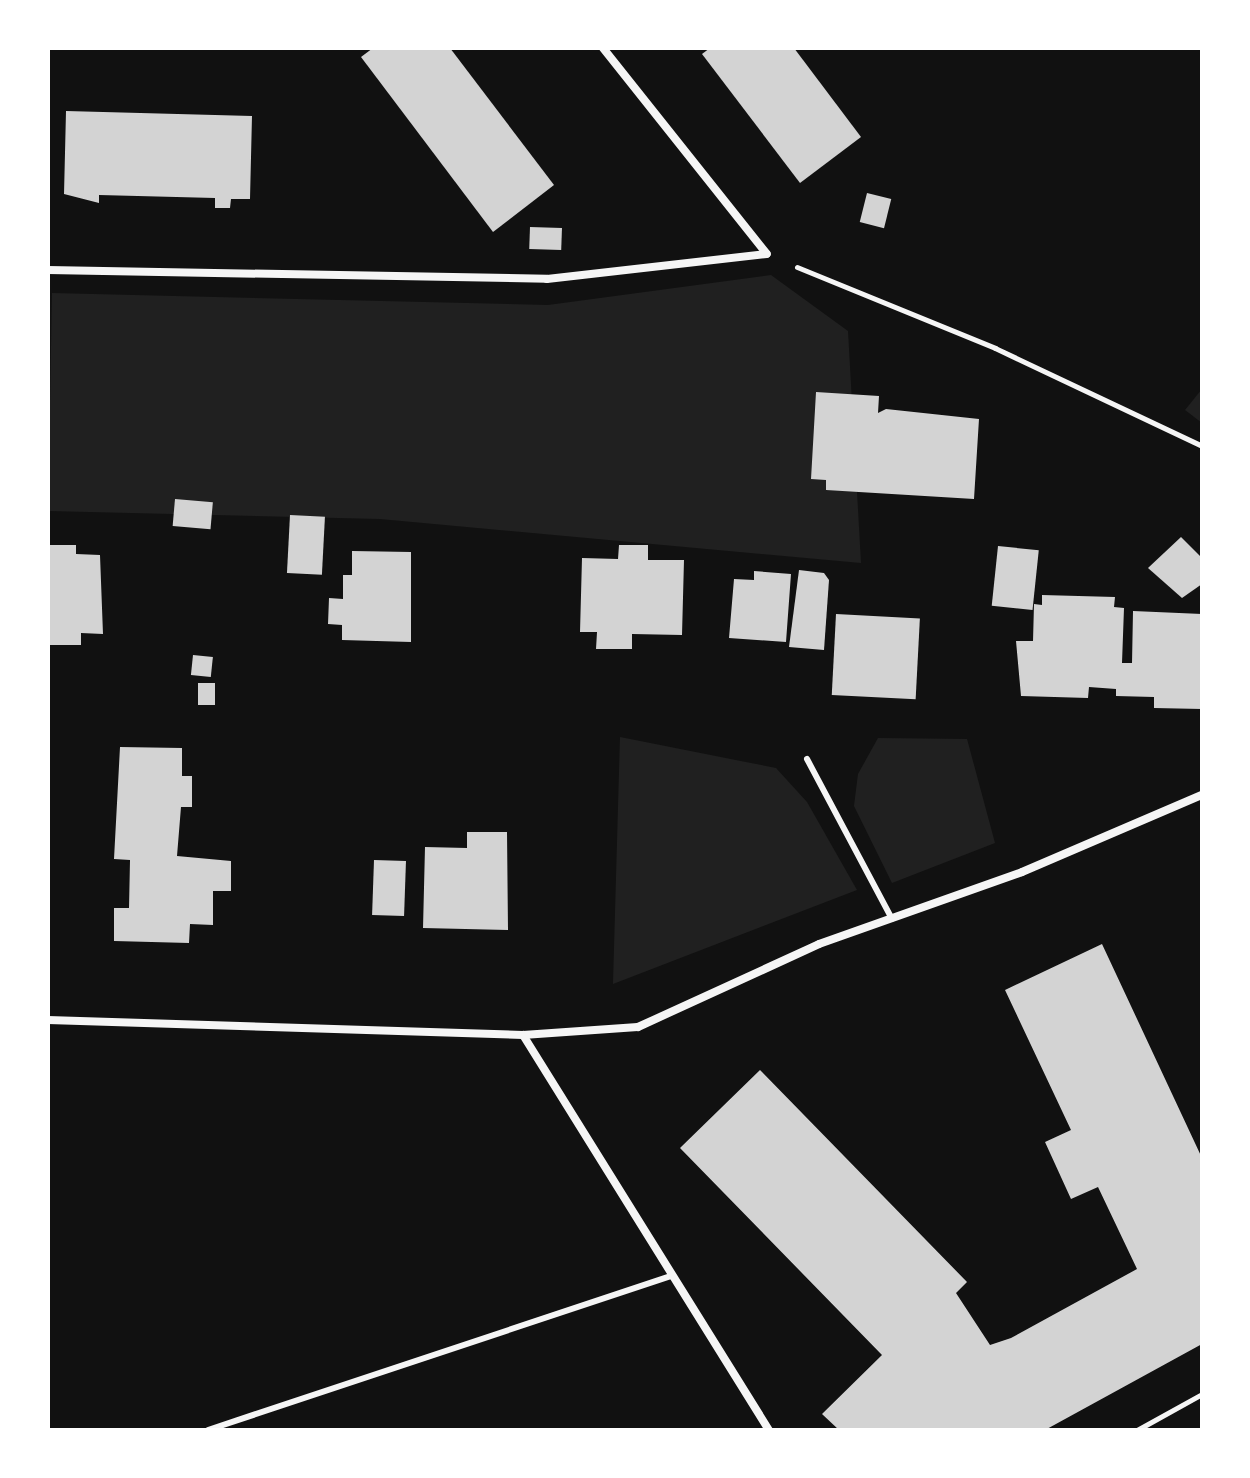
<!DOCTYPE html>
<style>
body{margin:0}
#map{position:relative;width:1250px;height:1478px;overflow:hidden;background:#111;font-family:"Golos Text",sans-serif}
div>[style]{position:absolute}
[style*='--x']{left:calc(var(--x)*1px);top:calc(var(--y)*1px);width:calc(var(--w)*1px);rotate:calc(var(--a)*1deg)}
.green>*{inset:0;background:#202020}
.building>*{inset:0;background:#d3d3d3;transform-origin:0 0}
.path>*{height:5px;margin:-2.5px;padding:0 2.5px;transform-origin:2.5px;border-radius:2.5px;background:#f5f5f5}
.service>*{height:6px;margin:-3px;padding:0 3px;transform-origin:3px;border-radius:3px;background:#f5f5f5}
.minor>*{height:8px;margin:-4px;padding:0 4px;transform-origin:4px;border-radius:4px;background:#f5f5f5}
span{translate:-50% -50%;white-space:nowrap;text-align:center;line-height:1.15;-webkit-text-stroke:6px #fff;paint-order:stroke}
.frame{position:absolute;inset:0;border:50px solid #fff;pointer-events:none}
</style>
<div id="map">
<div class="green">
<i style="clip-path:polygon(771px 275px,848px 331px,861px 563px,380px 519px,48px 511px,52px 293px,548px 305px)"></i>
<i style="clip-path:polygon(1202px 389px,1202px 423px,1185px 410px)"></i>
<i style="clip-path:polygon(620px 737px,776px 768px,807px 802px,857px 890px,613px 984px)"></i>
<i style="clip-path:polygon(878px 738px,967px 739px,995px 843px,892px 883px,854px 806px,858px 774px)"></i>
</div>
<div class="building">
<i style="clip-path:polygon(373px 48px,450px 48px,554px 185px,493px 232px,361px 57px)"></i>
<i style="clip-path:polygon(710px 48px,794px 48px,861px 137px,800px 183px,702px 54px)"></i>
<i style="clip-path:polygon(66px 111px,252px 116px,250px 199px,231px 199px,230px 208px,215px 208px,215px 198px,99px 195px,99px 203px,64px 194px)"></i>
<i style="left:867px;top:193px;width:25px;height:30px;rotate:14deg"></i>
<i style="left:530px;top:227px;width:32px;height:22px;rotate:2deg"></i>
<i style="clip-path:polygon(816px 392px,879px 396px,878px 413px,886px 409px,979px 419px,974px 499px,826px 490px,826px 480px,811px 479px)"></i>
<i style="left:175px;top:499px;width:38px;height:27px;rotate:5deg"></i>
<i style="left:290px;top:515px;width:35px;height:58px;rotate:3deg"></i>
<i style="clip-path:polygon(1181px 537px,1202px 558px,1202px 584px,1182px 598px,1148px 568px)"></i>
<i style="clip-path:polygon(48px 545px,76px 545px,76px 554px,100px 555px,103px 634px,81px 633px,81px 645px,50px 645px)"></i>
<i style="clip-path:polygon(619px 545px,648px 545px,648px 560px,684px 560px,682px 635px,632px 634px,632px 649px,596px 649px,597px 632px,580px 632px,582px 558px,618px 559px)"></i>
<i style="left:998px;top:546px;width:41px;height:60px;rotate:6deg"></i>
<i style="clip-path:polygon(352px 551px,411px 552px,411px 642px,342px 640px,342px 625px,328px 624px,329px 598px,343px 599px,343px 575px,352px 575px)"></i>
<i style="clip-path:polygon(799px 570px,824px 573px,829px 580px,824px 650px,789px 647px)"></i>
<i style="clip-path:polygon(754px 571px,791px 574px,786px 642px,729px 638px,734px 579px,754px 580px)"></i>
<i style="clip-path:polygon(1042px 595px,1115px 597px,1114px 607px,1124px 608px,1122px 663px,1132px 663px,1133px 611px,1202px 614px,1202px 709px,1154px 708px,1154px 697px,1116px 696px,1116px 689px,1089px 687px,1088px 698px,1021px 696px,1016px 641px,1033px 641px,1034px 604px,1042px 605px)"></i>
<i style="left:836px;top:614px;width:84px;height:81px;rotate:3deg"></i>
<i style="left:193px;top:655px;width:20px;height:20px;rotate:6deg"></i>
<i style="left:198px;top:683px;width:17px;height:22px"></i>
<i style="clip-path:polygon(120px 747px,182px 748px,182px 776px,192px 776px,192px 807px,181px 807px,177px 856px,231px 861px,231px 891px,213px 891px,213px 925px,190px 924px,189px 943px,114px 941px,114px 908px,129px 908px,130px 860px,114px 859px)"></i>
<i style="clip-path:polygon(467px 832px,507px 832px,508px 930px,423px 928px,425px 847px,467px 848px)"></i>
<i style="left:374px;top:860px;width:32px;height:55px;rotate:2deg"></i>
<i style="clip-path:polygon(1102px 944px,1202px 1158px,1202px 1344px,1045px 1430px,839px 1430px,822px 1414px,882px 1355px,680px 1148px,760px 1070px,967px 1282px,956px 1293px,990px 1345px,1011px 1338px,1137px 1269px,1098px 1187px,1071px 1199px,1045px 1142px,1071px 1130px,1005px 990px)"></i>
</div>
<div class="path">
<i style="--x:797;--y:267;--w:214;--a:22.2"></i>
<i style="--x:995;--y:348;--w:229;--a:25.3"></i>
<i style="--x:1137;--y:1430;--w:74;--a:-29"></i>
</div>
<div class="service">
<i style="--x:807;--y:759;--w:181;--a:62"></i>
<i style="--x:208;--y:1430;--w:489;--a:-18.4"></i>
</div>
<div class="minor">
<i style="--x:603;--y:48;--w:263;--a:51.5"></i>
<i style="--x:48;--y:270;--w:499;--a:1"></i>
<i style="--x:547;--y:279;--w:221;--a:-6.5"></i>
<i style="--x:48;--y:1020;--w:475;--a:1.8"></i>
<i style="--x:523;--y:1035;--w:115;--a:-4"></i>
<i style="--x:638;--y:1027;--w:199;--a:-24.6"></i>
<i style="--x:819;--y:944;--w:215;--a:-19.5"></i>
<i style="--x:1022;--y:872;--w:196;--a:-23.2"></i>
<i style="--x:523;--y:1035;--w:465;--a:58.1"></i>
</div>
<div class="frame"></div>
</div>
